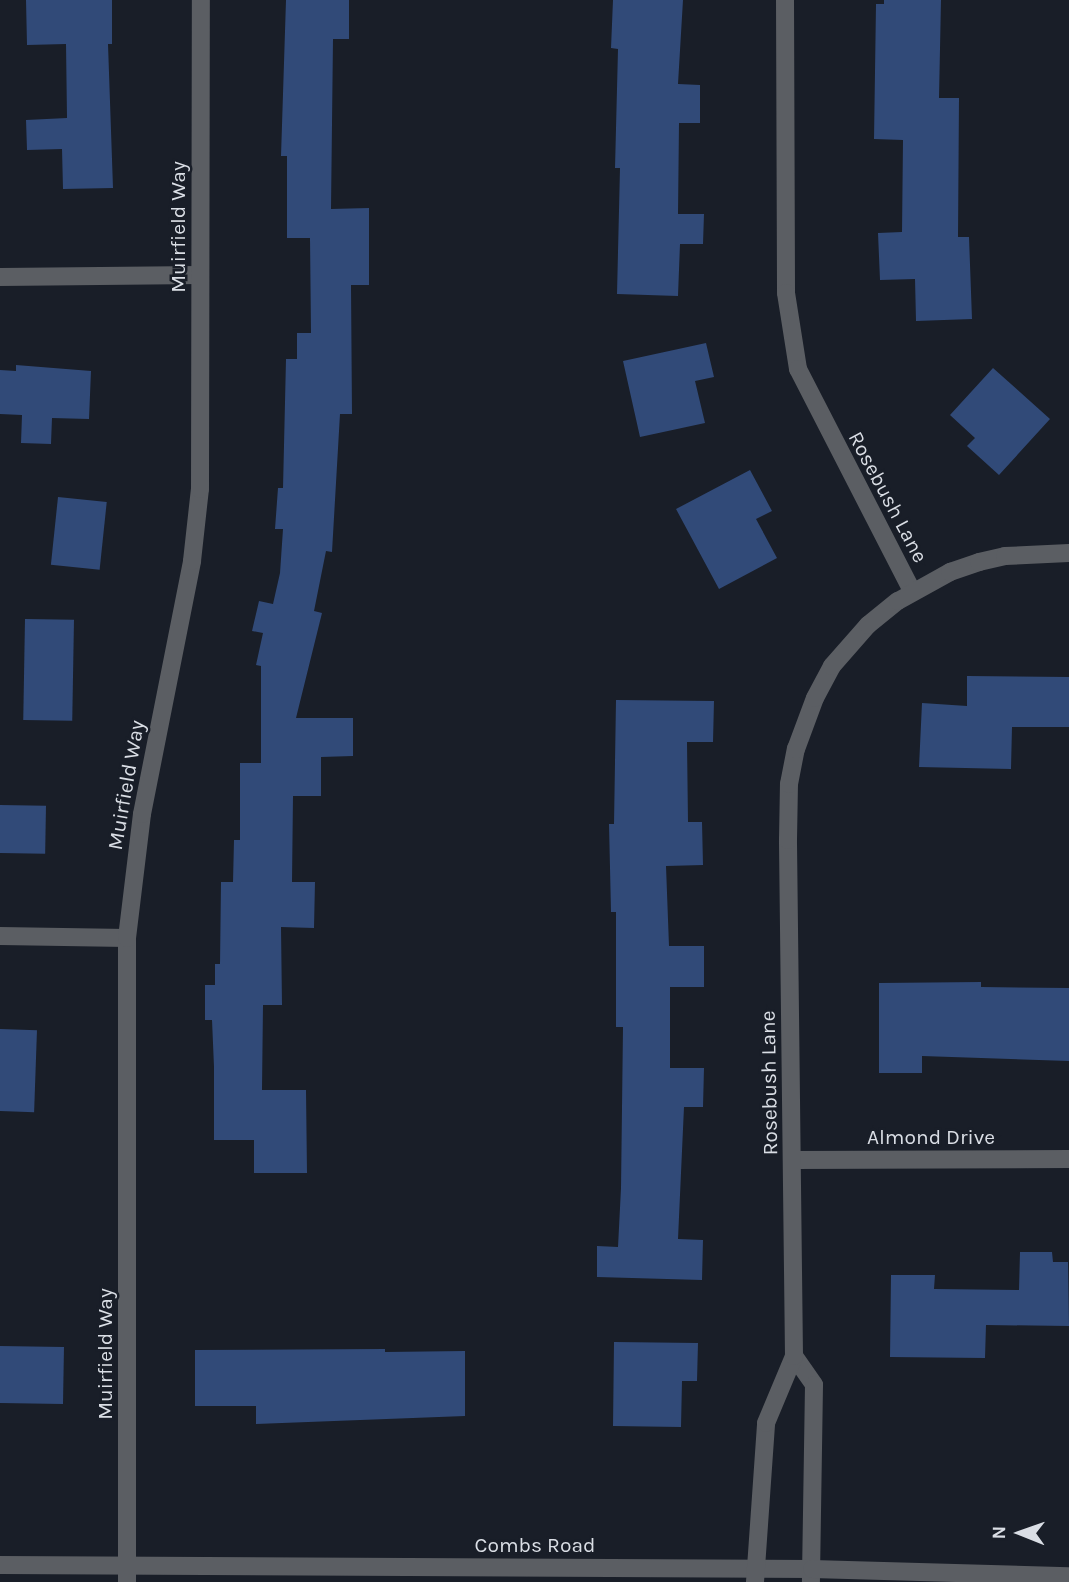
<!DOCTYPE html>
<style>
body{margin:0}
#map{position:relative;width:1069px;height:1582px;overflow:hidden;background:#191e28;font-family:Karla,sans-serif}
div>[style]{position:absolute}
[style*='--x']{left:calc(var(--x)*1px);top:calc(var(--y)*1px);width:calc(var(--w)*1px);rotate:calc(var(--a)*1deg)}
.building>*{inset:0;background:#314a78;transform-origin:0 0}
.minor>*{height:18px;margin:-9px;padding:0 9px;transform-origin:9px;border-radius:9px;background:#5b5e63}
span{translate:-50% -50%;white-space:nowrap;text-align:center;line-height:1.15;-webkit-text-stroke:5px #191e28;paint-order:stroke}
.street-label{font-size:21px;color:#dadee5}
.north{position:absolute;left:985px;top:1498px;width:70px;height:70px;-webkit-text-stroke:5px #191e28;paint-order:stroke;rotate:271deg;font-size:19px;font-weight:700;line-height:28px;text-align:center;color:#dadee5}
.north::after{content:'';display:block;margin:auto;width:24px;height:32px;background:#dadee5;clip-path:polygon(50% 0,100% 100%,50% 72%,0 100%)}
</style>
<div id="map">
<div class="building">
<i style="clip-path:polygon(26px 0,112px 0,112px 44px,108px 44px,113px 188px,63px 189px,62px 149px,27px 150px,26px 120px,67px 118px,66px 44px,27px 45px)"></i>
<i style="clip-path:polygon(286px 0,349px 0,349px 39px,333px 39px,331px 209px,369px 208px,369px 285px,351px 285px,352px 414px,340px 414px,332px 552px,326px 551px,314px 611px,322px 613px,296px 718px,353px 718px,353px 756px,321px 757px,321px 796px,293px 796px,292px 882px,315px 882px,314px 928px,281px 927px,282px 1005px,263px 1005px,262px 1090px,306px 1090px,307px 1173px,254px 1173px,254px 1140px,214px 1140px,214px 1067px,212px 1020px,205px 1020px,205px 985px,215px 985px,215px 964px,220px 964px,221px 882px,233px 882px,234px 840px,240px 840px,240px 763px,261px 763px,261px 666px,256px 665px,263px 633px,252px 631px,259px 601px,273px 604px,280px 573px,283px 529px,275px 529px,278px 488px,283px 488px,286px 359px,297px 359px,297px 333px,311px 333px,310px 238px,287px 238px,287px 156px,281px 156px)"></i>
<i style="clip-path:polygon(613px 0,683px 0,678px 84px,700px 85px,700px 123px,679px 123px,678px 214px,704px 214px,703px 244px,680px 244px,678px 296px,617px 294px,620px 168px,615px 168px,618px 49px,611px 48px)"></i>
<i style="clip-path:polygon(884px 0,941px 0,939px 98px,959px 98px,958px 237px,969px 237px,972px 319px,916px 321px,915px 279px,880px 280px,878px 233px,902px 232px,903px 140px,874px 139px,876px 4px,884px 4px)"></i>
<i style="clip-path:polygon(706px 343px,714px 377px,695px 381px,705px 423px,640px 437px,623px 361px)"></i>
<i style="clip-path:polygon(16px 365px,91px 371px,89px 419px,52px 418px,51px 444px,21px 443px,22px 415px,0 414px,0 370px,16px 371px)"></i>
<i style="clip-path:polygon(993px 368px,1050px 419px,999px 475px,967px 446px,975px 438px,950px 415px)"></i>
<i style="clip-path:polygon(750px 470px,772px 511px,756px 519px,777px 558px,719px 589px,676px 509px)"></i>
<i style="left:58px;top:497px;width:49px;height:68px;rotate:6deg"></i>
<i style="left:25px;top:619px;width:49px;height:101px;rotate:1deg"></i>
<i style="clip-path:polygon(967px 676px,1069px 677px,1069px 727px,1012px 727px,1011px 769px,919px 767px,922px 703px,967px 706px)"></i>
<i style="clip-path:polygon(616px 700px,714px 701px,713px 742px,687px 742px,688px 822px,702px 822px,703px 865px,666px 866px,669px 946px,704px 946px,704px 987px,670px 987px,670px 1068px,704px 1068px,703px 1107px,684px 1107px,678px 1239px,703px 1240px,702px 1280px,597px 1277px,597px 1246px,618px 1247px,621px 1188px,623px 1027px,616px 1027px,616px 912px,611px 912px,609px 824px,614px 824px)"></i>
<i style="left:0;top:805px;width:46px;height:48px;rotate:1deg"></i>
<i style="clip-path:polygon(981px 982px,981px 987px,1069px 988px,1069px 1061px,922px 1056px,922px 1073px,879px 1073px,879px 983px)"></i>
<i style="left:0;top:1029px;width:37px;height:82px;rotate:2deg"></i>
<i style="clip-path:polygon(1020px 1252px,1052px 1252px,1053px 1262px,1068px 1262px,1069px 1326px,986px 1325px,985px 1358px,890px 1357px,891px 1275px,935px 1275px,934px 1289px,1019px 1290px)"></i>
<i style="clip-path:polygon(614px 1342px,698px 1343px,697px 1381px,682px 1381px,681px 1427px,613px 1426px)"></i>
<i style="left:0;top:1346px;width:64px;height:57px;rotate:1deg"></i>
<i style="clip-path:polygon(385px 1349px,385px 1352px,465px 1351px,465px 1416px,256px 1424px,256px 1406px,195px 1406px,195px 1350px)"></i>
</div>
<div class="minor">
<i style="--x:785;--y:0;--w:293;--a:89.8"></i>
<i style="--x:786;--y:293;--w:77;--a:81"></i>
<i style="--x:798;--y:369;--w:250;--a:62.8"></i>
<i style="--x:0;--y:277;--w:200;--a:-0.6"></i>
<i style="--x:0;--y:936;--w:127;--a:0.9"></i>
<i style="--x:793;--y:1160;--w:276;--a:-0.2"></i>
<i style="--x:794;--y:1356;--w:35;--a:55"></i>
<i style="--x:814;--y:1385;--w:197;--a:90.9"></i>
<i style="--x:0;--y:1565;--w:812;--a:0.28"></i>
<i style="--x:812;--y:1569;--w:257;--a:1.6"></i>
<i style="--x:127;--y:1582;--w:644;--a:-90"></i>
<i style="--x:127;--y:938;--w:125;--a:-83.1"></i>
<i style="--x:142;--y:814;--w:258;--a:-78.8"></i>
<i style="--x:192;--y:561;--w:72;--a:-83.7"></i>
<i style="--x:200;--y:489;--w:489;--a:-89.9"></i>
<i style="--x:755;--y:1582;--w:159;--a:-86"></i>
<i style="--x:766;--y:1423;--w:73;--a:-67.3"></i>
<i style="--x:794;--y:1356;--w:516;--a:-90.67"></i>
<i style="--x:788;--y:840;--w:56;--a:-89"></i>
<i style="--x:789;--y:784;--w:36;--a:-79"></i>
<i style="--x:796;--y:749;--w:54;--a:-69.6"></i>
<i style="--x:815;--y:698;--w:36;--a:-62"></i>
<i style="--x:832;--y:666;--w:55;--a:-48.7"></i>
<i style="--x:868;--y:625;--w:38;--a:-39"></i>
<i style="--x:898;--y:601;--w:60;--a:-29.1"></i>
<i style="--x:950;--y:572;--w:31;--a:-19"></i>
<i style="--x:979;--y:562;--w:27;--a:-13"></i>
<i style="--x:1005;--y:556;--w:64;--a:-2.7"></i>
</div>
<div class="street-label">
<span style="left:178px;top:227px;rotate:-90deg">Muirfield Way</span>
<span style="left:888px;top:497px;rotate:62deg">Rosebush Lane</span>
<span style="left:126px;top:785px;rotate:-80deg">Muirfield Way</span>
<span style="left:769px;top:1083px;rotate:-91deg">Rosebush Lane</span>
<span style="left:931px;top:1137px">Almond Drive</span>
<span style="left:105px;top:1354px;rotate:-90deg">Muirfield Way</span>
<span style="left:535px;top:1545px">Combs Road</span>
</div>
<div class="north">N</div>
</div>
